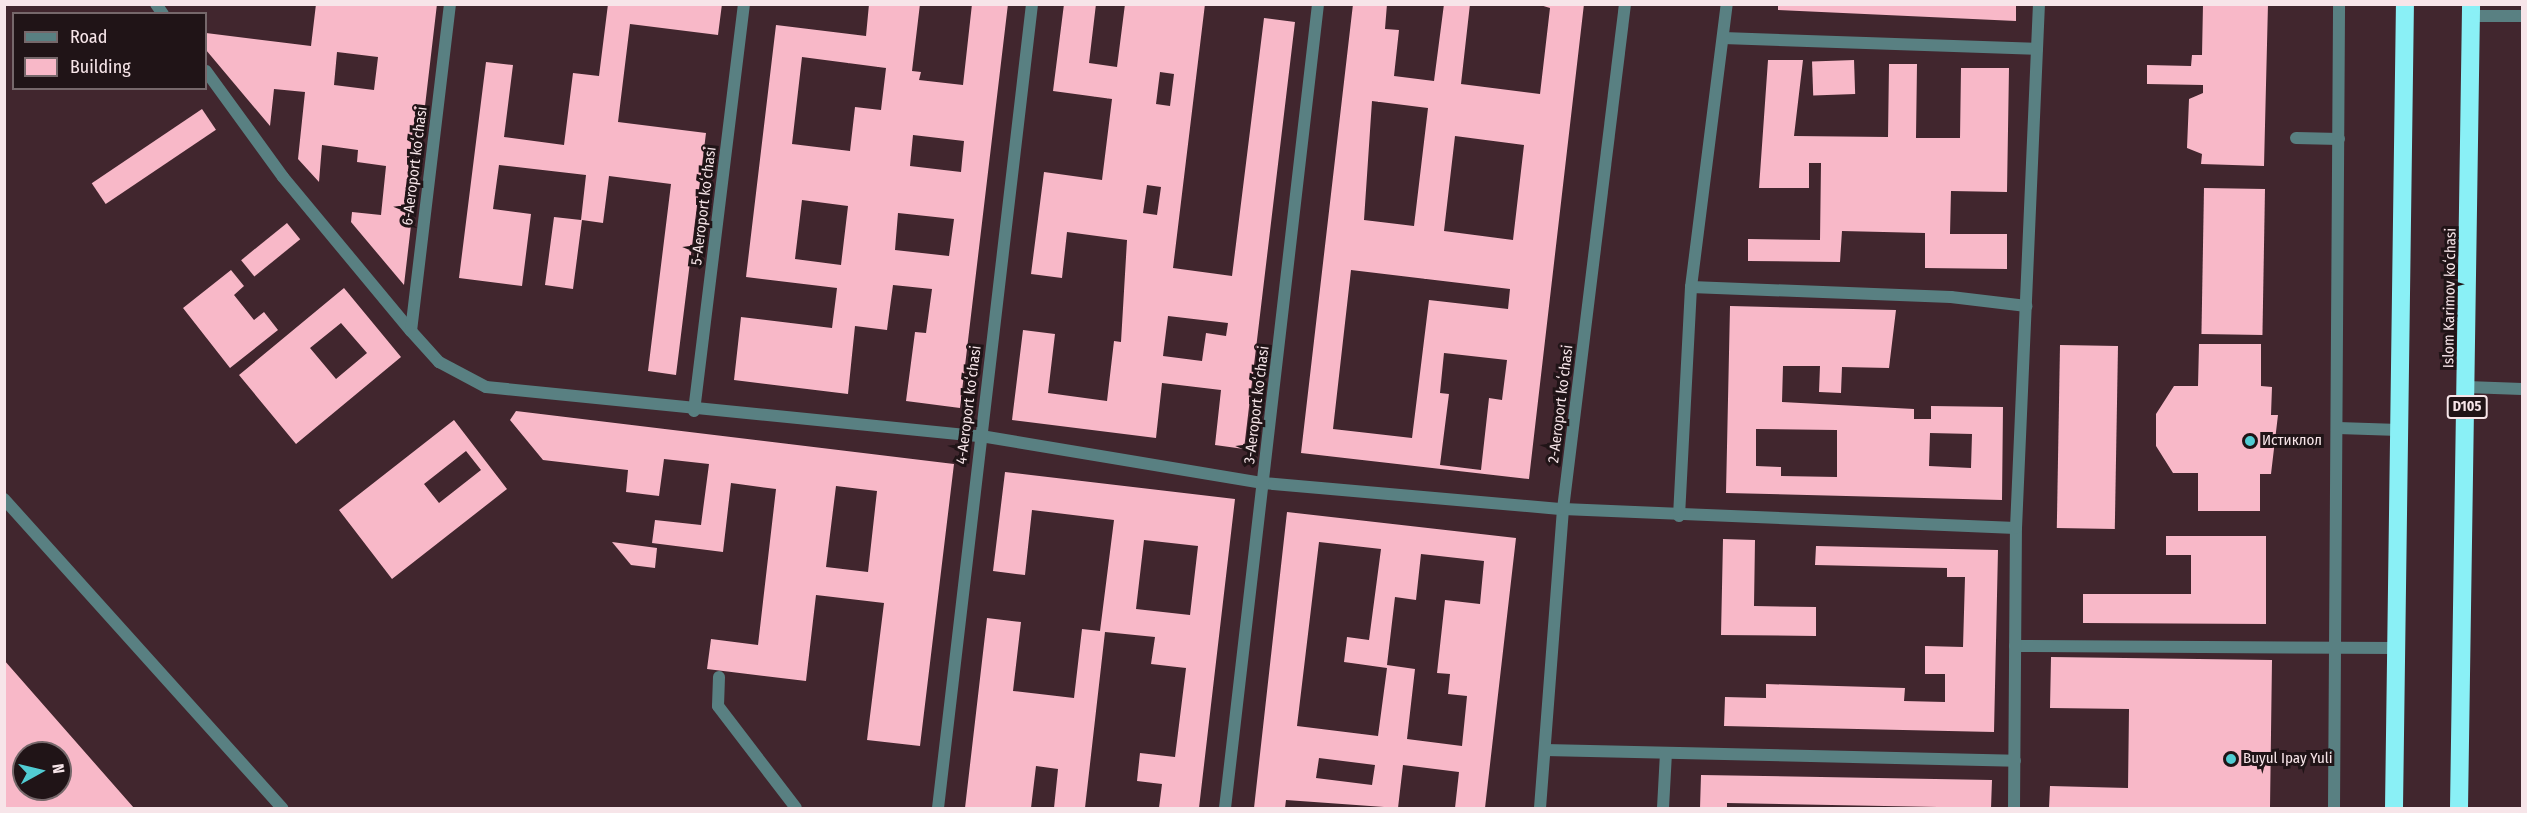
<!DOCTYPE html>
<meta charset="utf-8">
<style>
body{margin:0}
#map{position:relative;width:2527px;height:813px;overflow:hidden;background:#41262e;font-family:"Fira Sans Condensed",sans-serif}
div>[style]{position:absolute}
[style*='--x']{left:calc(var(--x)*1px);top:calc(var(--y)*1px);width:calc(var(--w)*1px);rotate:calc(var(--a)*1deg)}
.building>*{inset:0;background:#f8b8c8;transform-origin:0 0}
.lane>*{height:12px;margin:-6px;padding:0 6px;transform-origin:6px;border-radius:6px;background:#598082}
.street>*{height:12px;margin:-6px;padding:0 6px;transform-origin:6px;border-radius:6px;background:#598082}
.highway>*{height:18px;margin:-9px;padding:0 9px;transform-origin:9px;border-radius:9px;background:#8af0f6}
.dots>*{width:16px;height:16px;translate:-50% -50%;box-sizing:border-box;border:3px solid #201417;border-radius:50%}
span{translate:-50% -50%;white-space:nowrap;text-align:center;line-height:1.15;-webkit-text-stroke:6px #201417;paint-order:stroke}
.shield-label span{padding:2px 4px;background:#201417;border:2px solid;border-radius:4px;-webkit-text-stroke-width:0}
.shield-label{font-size:14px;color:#f7e5e9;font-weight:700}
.street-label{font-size:15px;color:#f7e5e9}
.poi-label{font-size:15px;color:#f7e5e9}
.left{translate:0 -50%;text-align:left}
.frame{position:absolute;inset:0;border:6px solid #f7e5e9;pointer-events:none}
.legend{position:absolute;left:12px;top:12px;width:195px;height:78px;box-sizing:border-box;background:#201417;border:2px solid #76686b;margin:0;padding:8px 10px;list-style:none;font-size:18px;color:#f7e5e9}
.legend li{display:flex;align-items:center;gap:12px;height:30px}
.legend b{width:30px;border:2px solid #76686b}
.north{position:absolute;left:12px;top:741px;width:60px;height:60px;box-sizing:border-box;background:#201417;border:2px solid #76686b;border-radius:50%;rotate:82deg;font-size:16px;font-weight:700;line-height:24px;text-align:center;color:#f7e5e9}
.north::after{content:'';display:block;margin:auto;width:21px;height:27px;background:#51ccd3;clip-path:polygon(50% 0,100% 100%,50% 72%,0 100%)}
</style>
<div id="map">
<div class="building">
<i style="clip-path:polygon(evenodd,316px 4px,437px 4px,404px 285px,351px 222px,352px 212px,381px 215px,386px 166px,357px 162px,358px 150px,322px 145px,319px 182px,298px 159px,305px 92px,274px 89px,270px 126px,206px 50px,206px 33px,311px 46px,316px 4px,337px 52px,378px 57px,374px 90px,334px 85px,337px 52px)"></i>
<i style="clip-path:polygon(608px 4px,722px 4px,718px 35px,630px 24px,618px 122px,706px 133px,676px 375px,648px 371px,671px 184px,609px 176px,603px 223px,582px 220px,573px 289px,545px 285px,554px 217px,581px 220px,586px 175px,499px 165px,493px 209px,531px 214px,522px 286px,459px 278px,486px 62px,513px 65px,504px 137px,564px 145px,573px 73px,599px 76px)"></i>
<i style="clip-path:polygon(evenodd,869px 4px,920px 4px,912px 71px,921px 72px,919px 80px,963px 85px,972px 4px,1008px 4px,960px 408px,906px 401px,915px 332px,926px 333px,932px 289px,893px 285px,887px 330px,855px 326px,848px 394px,734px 380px,741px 317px,832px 328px,837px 288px,746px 277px,776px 25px,866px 36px,869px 4px,802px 57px,886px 68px,881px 110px,855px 107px,850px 151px,792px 144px,802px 57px,869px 4px,913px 135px,964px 141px,961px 172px,910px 166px,913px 135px,869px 4px,802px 200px,848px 206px,841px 265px,795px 259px,802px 200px,869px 4px,898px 213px,954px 219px,949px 256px,895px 250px,898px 213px)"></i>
<i style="clip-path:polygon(evenodd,1064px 4px,1096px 4px,1089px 63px,1117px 67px,1125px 4px,1205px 4px,1173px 268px,1232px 276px,1264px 18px,1295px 22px,1244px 449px,1215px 445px,1221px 390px,1162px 383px,1156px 438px,1012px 420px,1023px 330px,1055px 334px,1048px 393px,1107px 401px,1114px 341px,1121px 342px,1127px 240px,1067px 232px,1062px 278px,1031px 274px,1044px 172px,1102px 180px,1112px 99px,1053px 91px,1064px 4px,1160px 72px,1174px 74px,1170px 106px,1156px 104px,1160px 72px,1064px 4px,1147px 185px,1161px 187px,1157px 215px,1143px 213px,1147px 185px,1064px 4px,1168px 316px,1228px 323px,1226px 336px,1206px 333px,1202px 361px,1163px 356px,1168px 316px)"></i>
<i style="clip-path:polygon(evenodd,1353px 4px,1387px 4px,1385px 29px,1399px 30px,1394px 76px,1434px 81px,1444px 4px,1470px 4px,1461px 84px,1540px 94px,1550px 8px,1537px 4px,1584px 4px,1529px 479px,1301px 453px,1353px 4px,1372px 101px,1428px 108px,1414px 226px,1364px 220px,1372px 101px,1353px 4px,1455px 136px,1524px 145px,1513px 240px,1444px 231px,1455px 136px,1353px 4px,1351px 270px,1510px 289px,1508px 309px,1429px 300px,1412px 438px,1333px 429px,1351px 270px,1353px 4px,1444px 353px,1507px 360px,1502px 400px,1489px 398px,1481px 470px,1440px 465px,1449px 394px,1440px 393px,1444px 353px)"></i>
<i style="clip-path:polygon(1778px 4px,2016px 4px,2016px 21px,1778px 10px)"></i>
<i style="clip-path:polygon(2203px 4px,2268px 4px,2264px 166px,2201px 164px,2202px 154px,2187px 148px,2189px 99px,2203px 93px,2203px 85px,2147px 84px,2147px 65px,2191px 66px,2192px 55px,2202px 55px)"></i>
<i style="clip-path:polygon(1768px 60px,1803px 60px,1794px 136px,1888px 137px,1889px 64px,1917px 64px,1916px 138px,1960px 138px,1961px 68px,2009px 68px,2007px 192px,1951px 191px,1950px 234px,2007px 234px,2007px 269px,1925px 268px,1925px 233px,1842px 231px,1840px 262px,1748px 261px,1748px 239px,1820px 240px,1821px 163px,1809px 163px,1809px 188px,1759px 188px)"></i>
<i style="left:1854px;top:60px;width:34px;height:42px;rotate:88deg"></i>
<i style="left:202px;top:109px;width:25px;height:133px;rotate:56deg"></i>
<i style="left:2204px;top:188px;width:61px;height:146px;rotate:1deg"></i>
<i style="left:287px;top:223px;width:21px;height:59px;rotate:51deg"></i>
<i style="clip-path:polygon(231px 270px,244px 286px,234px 295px,254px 320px,264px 312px,278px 330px,230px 368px,183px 308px)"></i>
<i style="clip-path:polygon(evenodd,344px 288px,401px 357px,296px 444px,239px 375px,344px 288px,341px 323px,367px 353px,336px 379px,310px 348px,341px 323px)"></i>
<i style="clip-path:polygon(evenodd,1730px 306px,1896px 310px,1889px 368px,1842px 367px,1841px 393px,1819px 392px,1820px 366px,1783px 366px,1782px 402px,1914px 409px,1914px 419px,1931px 419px,1931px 406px,2003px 407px,2002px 500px,1726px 493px,1730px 306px,1756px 429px,1837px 430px,1837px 477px,1781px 476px,1781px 467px,1756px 466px,1756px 429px,1730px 306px,1930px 433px,1972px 434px,1971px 468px,1929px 466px,1930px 433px)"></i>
<i style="clip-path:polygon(2199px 344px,2261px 344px,2261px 386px,2272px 387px,2271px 415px,2278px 415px,2271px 474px,2260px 474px,2260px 511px,2198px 511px,2198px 473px,2173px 473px,2156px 446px,2156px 414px,2174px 386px,2198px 386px)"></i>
<i style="left:2060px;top:345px;width:58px;height:183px;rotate:1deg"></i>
<i style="clip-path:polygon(evenodd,516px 411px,954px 464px,920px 746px,867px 740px,884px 603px,816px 595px,806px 681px,707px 669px,711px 639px,758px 645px,776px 489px,731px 483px,723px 552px,652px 543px,655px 520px,701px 525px,709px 464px,664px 459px,659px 496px,626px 492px,628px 470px,543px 460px,510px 420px,516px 411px,836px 486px,877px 491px,868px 572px,826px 567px,836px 486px)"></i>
<i style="clip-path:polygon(evenodd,454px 420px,507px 489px,392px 579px,339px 510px,454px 420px,466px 451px,481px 470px,439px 503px,424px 484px,466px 451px)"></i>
<i style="clip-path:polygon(evenodd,1005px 472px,1235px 499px,1199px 808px,1159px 808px,1162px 784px,1137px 781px,1140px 753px,1175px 757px,1186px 668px,1151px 664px,1155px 637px,1105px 632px,1085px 808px,1054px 808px,1058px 769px,1036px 766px,1031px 808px,965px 808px,987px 618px,1021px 622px,1013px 691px,1074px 698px,1082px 629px,1100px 631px,1114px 520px,1032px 510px,1025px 575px,993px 571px,1005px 472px,1144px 540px,1198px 546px,1190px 615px,1136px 609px,1144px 540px)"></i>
<i style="clip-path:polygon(evenodd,1287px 512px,1516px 538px,1485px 808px,1455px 808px,1459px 772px,1403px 765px,1398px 808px,1286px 800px,1285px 808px,1254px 808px,1287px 512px,1319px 542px,1381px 549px,1369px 640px,1347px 637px,1344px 662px,1387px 668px,1378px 736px,1297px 726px,1319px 542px,1287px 512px,1421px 554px,1484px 561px,1480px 604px,1445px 600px,1437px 673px,1450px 674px,1448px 694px,1467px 696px,1462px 746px,1407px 739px,1415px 669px,1387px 665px,1395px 597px,1416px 600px,1421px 554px,1287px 512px,1319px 758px,1375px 765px,1372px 785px,1316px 778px,1319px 758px)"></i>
<i style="clip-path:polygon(2166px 536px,2266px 536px,2266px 624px,2083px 623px,2083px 594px,2191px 594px,2191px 555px,2166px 555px)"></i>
<i style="clip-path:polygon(1723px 539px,1755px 540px,1754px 606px,1816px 607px,1816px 636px,1721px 635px)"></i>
<i style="clip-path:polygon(612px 542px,657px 548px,655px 568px,631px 565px)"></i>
<i style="clip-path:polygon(1816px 546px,1998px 550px,1994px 732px,1724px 726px,1725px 697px,1766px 698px,1766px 684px,1905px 688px,1904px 701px,1945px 702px,1945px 674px,1925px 674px,1925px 646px,1963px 647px,1965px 577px,1947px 577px,1947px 568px,1815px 565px)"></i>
<i style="clip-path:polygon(2051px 657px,2272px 660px,2270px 808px,2049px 808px,2050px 786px,2128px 788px,2129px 709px,2050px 708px)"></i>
<i style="clip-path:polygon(evenodd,4px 660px,134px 808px,4px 808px,4px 660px,24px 753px,60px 753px,60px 789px,24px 789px,24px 753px)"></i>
<i style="clip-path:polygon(1701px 775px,1992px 780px,1991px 808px,1727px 803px,1727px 808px,1700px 808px)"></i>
</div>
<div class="lane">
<i style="--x:2471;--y:16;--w:51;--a:0"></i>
<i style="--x:2296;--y:138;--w:43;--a:1.3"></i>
<i style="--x:2338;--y:428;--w:61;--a:1.9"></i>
<i style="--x:4;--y:499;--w:416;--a:48"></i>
</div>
<div class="street">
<i style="--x:156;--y:4;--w:12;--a:55"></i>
<i style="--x:1723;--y:38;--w:314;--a:2"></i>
<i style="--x:206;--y:71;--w:131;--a:54"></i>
<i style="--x:283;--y:177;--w:200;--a:50.3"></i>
<i style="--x:411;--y:331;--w:42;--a:47.9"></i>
<i style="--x:439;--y:362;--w:53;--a:28"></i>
<i style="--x:486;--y:387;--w:497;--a:5.7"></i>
<i style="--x:981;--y:436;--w:286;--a:9.5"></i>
<i style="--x:1263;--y:483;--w:301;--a:5"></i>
<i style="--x:1563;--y:509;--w:453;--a:2.4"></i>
<i style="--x:1691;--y:287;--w:260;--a:2.2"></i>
<i style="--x:1951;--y:297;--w:76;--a:6.8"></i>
<i style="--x:411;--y:331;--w:329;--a:-83.2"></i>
<i style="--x:2467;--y:387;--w:55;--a:2.1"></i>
<i style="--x:694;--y:411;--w:410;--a:-83"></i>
<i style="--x:1679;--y:516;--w:229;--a:-87"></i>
<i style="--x:1691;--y:287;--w:285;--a:-82.8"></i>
<i style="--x:2015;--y:646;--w:380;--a:0.3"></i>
<i style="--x:719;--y:677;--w:29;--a:92"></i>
<i style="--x:718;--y:706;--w:128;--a:52.6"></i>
<i style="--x:1545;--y:750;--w:470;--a:1.3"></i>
<i style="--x:938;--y:808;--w:809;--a:-83.33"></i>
<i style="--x:1225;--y:808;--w:809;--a:-83.4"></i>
<i style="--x:1540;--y:808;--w:300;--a:-85.6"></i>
<i style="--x:1563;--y:509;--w:509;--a:-83"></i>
<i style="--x:1663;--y:808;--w:55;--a:-86.9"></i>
<i style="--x:2014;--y:808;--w:280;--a:-89.6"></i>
<i style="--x:2016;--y:528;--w:525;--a:-87.49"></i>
<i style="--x:2334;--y:808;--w:804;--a:-89.64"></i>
</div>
<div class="highway">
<i style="--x:2394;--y:808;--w:804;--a:-89.22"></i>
<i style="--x:2459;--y:808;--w:804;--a:-89.14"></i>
</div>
<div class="dots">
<i style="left:2250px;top:441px;background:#51ccd3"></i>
<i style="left:2231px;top:759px;background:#51ccd3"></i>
</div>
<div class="shield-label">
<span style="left:2467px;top:407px">D105</span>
</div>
<div class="street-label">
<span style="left:415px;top:166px;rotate:-83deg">6-Aeroport koʻchasi</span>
<span style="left:704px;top:206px;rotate:-83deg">5-Aeroport koʻchasi</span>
<span style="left:2450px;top:298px;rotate:-89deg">Islom Karimov koʻchasi</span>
<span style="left:1561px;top:404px;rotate:-83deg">2-Aeroport koʻchasi</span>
<span style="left:969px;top:405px;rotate:-83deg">4-Aeroport koʻchasi</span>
<span style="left:1257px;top:405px;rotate:-83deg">3-Aeroport koʻchasi</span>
</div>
<div class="poi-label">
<span class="left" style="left:2262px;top:441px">Истиклол</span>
<span class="left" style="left:2243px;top:759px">Buyul Ipay Yuli</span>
</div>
<div class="frame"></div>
<ul class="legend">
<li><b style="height:8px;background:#598082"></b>Road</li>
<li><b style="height:16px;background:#f8b8c8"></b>Building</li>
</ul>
<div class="north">N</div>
</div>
